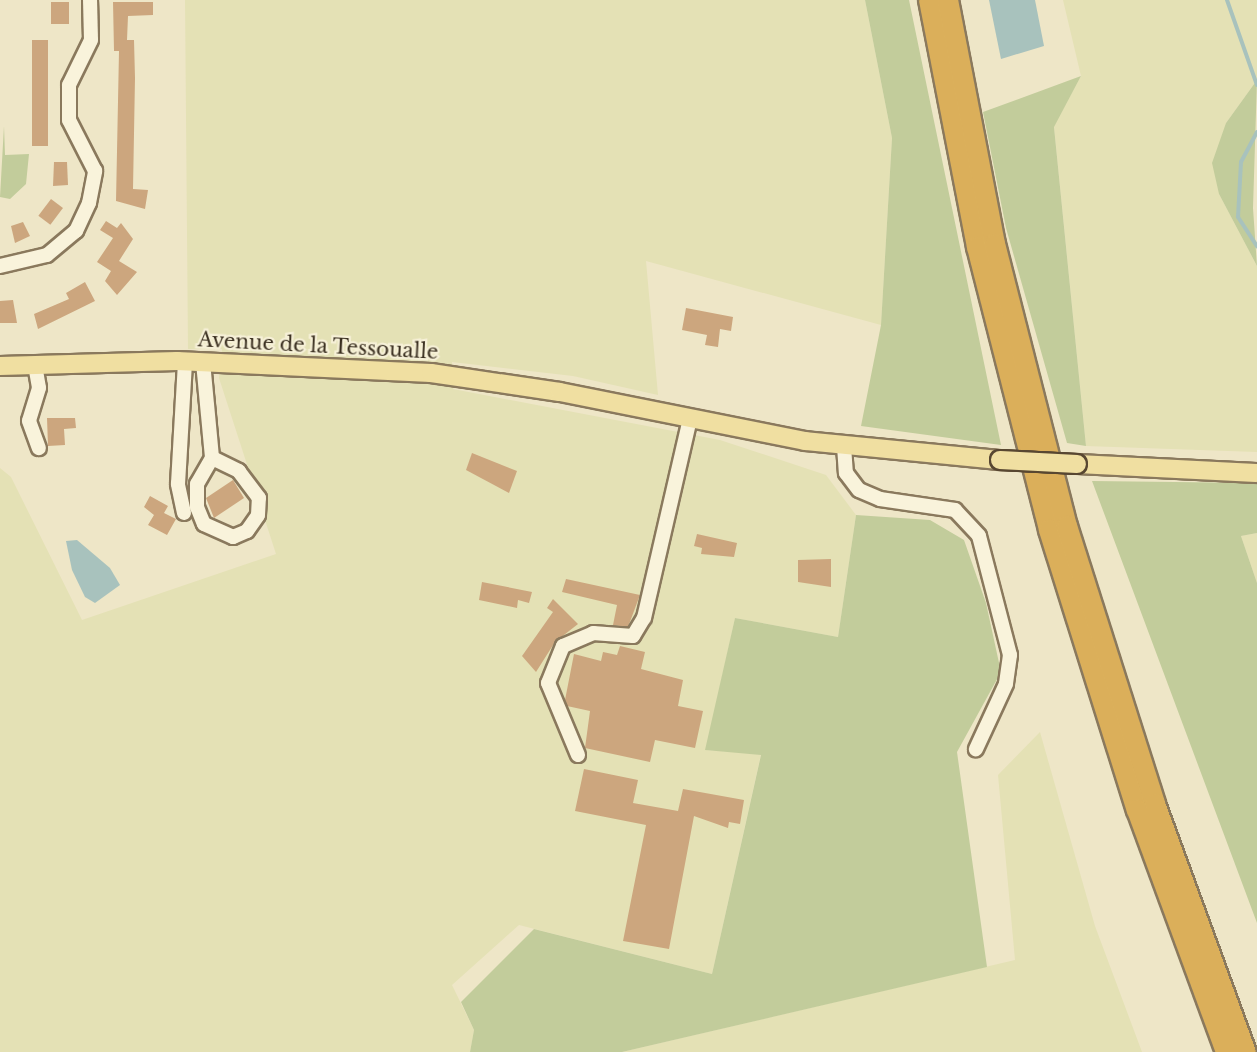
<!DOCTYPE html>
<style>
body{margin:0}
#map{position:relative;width:1257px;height:1052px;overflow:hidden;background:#eee6c7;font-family:"Libre Baskerville",serif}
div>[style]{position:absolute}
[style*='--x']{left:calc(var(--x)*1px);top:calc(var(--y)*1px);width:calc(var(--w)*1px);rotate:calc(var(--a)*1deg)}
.farmland>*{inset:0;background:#e4e1b5}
.green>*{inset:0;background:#c2cc9b}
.water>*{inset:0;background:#a8c2bd}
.stream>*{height:4px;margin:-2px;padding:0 2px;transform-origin:2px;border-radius:2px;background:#a8c2bd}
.building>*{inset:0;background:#cca67e;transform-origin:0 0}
.roads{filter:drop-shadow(2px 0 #8a795d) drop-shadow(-2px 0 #8a795d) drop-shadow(0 2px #8a795d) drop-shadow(0 -2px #8a795d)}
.minor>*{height:14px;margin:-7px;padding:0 7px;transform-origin:7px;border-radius:7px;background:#f9f3db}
.major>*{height:18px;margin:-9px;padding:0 9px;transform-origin:9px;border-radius:9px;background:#f0dfa1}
.highway>*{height:20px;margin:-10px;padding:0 10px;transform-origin:10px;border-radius:10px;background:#dbaf5a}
.bridges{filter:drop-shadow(2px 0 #584731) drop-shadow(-2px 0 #584731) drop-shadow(0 2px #584731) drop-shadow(0 -2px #584731)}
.major-bridge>*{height:18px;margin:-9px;padding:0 9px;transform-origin:9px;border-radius:9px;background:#f0dfa1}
span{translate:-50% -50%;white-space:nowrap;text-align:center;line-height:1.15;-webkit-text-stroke:4.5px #f6f0d7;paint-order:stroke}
.street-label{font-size:20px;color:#3a2f20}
</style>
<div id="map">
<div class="farmland">
<i style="clip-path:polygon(185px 0,865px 0,892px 138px,881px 325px,646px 261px,658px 395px,573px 376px,452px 362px,453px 389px,720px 440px,826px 475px,856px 515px,838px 637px,735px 618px,706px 750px,761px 754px,712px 974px,519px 925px,452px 985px,474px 1030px,470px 1052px,0 1052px,0 468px,11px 477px,82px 620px,276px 554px,219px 378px,222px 349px,188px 349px)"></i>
<i style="clip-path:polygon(1063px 0,1257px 0,1257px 80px,1226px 123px,1219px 194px,1257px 266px,1257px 452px,1086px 446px,1054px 126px,1081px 76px)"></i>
<i style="clip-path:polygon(1257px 533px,1257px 583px,1241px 536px)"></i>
<i style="clip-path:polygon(1040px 732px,1095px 926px,1142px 1052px,622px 1052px,1015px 960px,998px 775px)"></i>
</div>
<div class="green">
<i style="clip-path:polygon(865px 0,909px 0,1001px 445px,861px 426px,881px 325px,892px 138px)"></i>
<i style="clip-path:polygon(1081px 76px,1054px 127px,1086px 446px,1067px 443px,1006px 228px,983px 112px)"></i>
<i style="clip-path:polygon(1257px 80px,1253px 208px,1257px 266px,1219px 194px,1212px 163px,1226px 123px)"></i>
<i style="clip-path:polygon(4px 126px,5px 155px,29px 154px,26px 184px,10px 199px,0 197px)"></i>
<i style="clip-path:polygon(1092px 481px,1257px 483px,1257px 533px,1241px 536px,1257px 583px,1257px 923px)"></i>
<i style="clip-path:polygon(856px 515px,930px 520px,964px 540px,986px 603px,1001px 672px,957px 752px,987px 967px,622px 1052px,470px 1052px,474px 1030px,461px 1002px,534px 929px,712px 974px,761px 755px,705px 750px,735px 618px,838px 637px)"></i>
</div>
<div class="water">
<i style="clip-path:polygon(989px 0,1035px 0,1044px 46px,1001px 59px)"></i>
<i style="clip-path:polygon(77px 540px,110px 568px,120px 585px,95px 603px,85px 597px,72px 570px,66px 541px)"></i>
</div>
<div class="stream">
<i style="--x:1227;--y:0;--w:90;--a:70.6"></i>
<i style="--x:1257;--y:132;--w:34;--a:118"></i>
<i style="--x:1241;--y:162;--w:55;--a:93.1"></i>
<i style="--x:1238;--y:217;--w:35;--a:57"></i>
</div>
<div class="building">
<i style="left:51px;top:2px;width:18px;height:22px"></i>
<i style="clip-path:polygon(113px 2px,153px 2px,153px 15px,128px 16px,127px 40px,134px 40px,135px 78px,133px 189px,148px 190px,145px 209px,116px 201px,119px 51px,114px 51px)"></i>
<i style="left:32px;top:40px;width:16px;height:106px"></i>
<i style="clip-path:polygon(54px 162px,67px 162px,68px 185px,53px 186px)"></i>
<i style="left:51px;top:199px;width:15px;height:21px;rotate:37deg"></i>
<i style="clip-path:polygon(106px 221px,117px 228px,121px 223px,133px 239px,119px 261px,137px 272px,117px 295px,105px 281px,111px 271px,97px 262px,113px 238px,100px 230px)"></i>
<i style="clip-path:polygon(23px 222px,30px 236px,15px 243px,11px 226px)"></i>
<i style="clip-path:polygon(85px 282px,95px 301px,38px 329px,34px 314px,69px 299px,66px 293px)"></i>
<i style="clip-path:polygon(13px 300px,17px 323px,0 323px,0 301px)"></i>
<i style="clip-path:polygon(686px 308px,733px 317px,731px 331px,720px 329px,718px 347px,705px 345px,707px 335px,682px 330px)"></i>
<i style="clip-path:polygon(47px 418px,75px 418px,76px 428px,64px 429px,65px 445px,48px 446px)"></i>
<i style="clip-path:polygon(472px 453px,517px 471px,509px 493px,466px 470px)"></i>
<i style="clip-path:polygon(233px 480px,244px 498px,214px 518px,206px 498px)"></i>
<i style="clip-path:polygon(150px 496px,168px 506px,164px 513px,176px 519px,167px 535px,148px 525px,154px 515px,144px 507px)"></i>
<i style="clip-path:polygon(697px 534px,737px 543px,734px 557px,701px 554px,702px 548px,694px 546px)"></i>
<i style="clip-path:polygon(831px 559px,831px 587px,798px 582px,798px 560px)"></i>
<i style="clip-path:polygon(566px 579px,640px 595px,628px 627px,613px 625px,617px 605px,562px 592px)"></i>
<i style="clip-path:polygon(482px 582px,532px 592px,529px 603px,518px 600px,517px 608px,479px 600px)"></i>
<i style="clip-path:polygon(553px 599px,578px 624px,555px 642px,536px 672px,522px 656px,553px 612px,547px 608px)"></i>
<i style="clip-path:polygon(620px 646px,645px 652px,641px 669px,683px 680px,678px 706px,703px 711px,695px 748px,655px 740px,650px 762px,585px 748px,590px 711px,567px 706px,565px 700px,574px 654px,601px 661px,603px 652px,617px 655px)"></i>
<i style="clip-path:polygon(584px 769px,638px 780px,633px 803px,678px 811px,683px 789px,744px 800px,740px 824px,729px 822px,728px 828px,694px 816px,669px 949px,623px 941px,646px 825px,575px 811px)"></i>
</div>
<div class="roads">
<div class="minor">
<i style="--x:0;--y:266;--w:48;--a:-13.2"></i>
<i style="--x:47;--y:255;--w:38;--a:-40"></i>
<i style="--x:76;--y:231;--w:31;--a:-65"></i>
<i style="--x:89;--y:203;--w:33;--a:-79"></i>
<i style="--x:95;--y:171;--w:57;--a:-117"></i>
<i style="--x:69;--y:120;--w:35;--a:-90"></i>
<i style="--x:69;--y:85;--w:50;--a:-63.9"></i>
<i style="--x:91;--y:40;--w:40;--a:-91.4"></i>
<i style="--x:203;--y:362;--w:96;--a:84.6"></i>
<i style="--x:212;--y:458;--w:30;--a:120"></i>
<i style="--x:197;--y:484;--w:23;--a:90"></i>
<i style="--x:197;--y:507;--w:18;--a:68"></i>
<i style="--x:204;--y:524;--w:32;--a:24"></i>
<i style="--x:233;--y:537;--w:15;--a:-23"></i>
<i style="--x:247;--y:531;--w:19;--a:-55"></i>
<i style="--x:258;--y:515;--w:17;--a:-87"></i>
<i style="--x:259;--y:498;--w:34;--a:-127"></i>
<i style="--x:239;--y:471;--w:30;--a:-154"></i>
<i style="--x:35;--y:365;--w:23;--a:80"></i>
<i style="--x:39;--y:388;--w:34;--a:107"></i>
<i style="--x:29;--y:421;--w:29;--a:70"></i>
<i style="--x:844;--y:446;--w:27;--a:86"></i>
<i style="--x:846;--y:473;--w:21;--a:53"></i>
<i style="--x:859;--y:490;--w:23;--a:23"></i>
<i style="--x:880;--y:499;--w:76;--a:8.3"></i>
<i style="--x:955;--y:510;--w:35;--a:47"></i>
<i style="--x:979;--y:536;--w:123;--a:75.4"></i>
<i style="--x:1010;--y:655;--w:29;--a:98"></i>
<i style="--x:1006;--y:684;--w:72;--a:114.8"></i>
<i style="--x:184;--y:513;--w:30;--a:-102"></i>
<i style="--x:178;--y:484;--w:123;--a:-86.7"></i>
<i style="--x:578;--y:755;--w:78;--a:-112.6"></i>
<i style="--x:548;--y:683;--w:40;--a:-68"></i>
<i style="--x:563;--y:646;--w:33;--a:-23"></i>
<i style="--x:593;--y:633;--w:40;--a:4.3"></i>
<i style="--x:633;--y:636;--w:21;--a:-59"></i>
<i style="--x:644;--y:618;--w:204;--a:-77"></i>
</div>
<div class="major">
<i style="--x:0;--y:366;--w:177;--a:-1.6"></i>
<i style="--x:177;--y:361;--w:254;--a:2.7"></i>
<i style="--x:431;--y:373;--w:130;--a:8.4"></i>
<i style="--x:560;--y:392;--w:250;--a:11.3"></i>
<i style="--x:805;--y:441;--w:196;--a:5.6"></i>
<i style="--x:1077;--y:464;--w:180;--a:2.9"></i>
</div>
<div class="highway">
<i style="--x:929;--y:0;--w:252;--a:79"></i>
<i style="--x:977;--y:247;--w:292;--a:75.7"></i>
<i style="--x:1049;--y:530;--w:294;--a:72.6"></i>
<i style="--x:1137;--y:810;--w:258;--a:69.8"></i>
<i style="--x:948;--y:0;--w:248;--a:79.1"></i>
<i style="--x:995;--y:244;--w:291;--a:75.7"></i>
<i style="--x:1067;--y:526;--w:292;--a:72.4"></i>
<i style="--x:1155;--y:804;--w:264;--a:69.9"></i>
</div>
</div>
<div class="bridges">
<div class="major-bridge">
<i style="--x:1000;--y:460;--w:77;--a:3"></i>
</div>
</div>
<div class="street-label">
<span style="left:318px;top:346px;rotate:3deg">Avenue de la Tessoualle</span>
</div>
</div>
